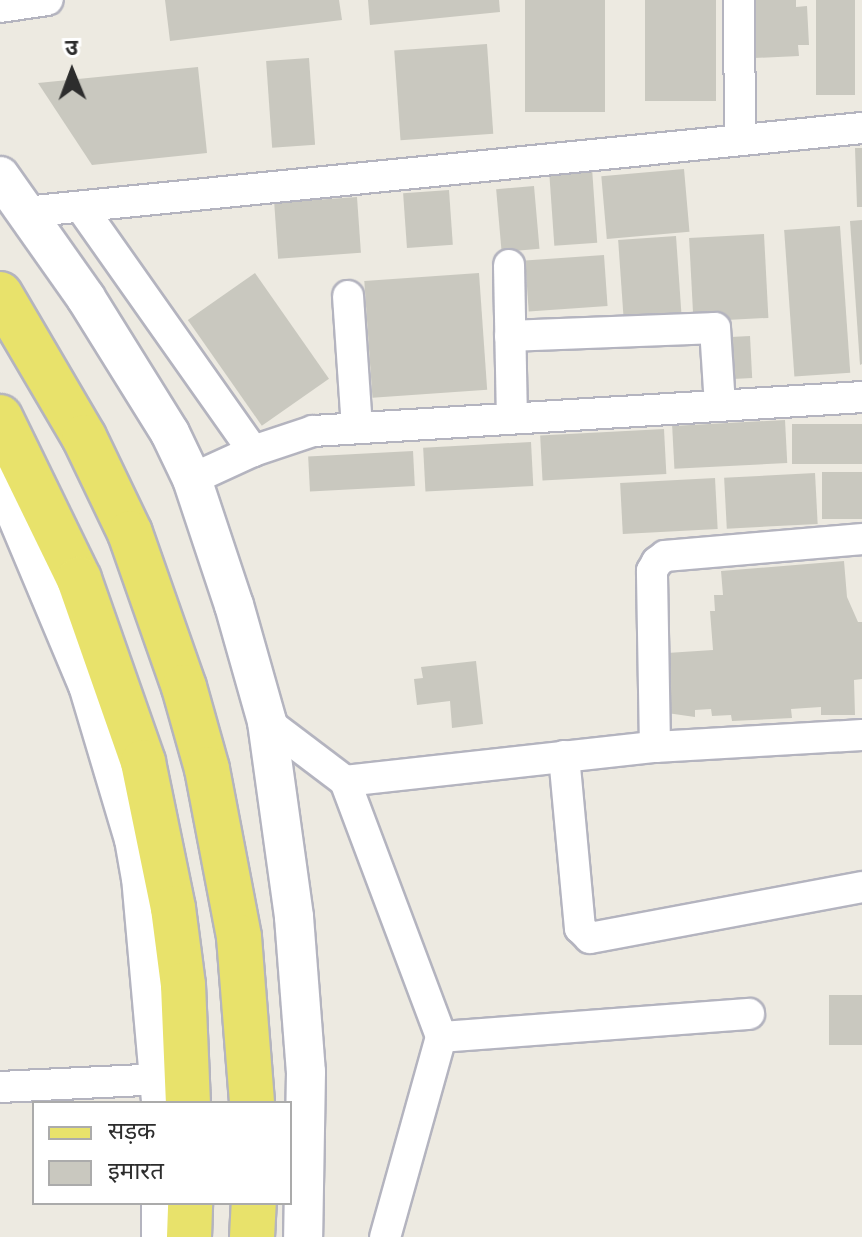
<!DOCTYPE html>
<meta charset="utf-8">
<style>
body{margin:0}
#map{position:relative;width:862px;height:1237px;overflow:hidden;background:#edeae1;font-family:Roboto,"Noto Sans Devanagari",sans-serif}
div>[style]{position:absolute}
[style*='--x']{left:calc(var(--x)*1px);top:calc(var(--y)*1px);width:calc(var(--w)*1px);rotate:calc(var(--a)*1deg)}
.building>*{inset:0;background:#c9c8bf;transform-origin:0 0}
.roads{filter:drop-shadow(2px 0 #b4b4bf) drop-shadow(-2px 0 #b4b4bf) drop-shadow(0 2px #b4b4bf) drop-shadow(0 -2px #b4b4bf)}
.minor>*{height:30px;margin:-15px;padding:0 15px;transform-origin:15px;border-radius:15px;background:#fff}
.tertiary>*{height:38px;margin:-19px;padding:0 19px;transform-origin:19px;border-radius:19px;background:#fff}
.primary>*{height:44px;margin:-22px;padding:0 22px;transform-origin:22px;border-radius:22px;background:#e8e26b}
span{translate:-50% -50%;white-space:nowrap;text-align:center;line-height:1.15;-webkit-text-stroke:6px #fff;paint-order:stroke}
.legend{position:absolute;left:32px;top:1101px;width:260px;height:104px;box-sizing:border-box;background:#fff;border:2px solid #ababab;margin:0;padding:10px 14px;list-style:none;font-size:24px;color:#2d2d2d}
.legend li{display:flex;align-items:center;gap:16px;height:40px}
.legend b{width:40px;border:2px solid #ababab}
.north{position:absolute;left:32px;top:32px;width:80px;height:80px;-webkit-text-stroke:6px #fff;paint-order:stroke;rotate:359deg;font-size:22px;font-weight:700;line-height:32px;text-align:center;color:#2d2d2d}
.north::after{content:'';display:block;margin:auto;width:28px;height:36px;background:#2d2d2d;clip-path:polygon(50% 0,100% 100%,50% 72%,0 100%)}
</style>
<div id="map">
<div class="building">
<i style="clip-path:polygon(165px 0,339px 0,342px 20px,170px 41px)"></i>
<i style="clip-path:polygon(368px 0,499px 0,500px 12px,370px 25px)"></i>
<i style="left:525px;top:0;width:80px;height:112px"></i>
<i style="left:645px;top:0;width:71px;height:101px"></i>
<i style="clip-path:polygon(752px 0,796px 0,796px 7px,807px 6px,809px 45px,798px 45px,799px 56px,754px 58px)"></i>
<i style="left:816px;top:0;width:39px;height:95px"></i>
<i style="left:487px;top:44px;width:90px;height:93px;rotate:86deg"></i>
<i style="left:309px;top:58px;width:87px;height:43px;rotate:86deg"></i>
<i style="clip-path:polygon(198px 67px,207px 153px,92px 165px,38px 83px)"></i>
<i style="clip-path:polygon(855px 148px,862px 148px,862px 207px,857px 207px)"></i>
<i style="left:592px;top:168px;width:75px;height:43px;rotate:86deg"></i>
<i style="left:684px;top:169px;width:63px;height:83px;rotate:85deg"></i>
<i style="left:534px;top:186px;width:63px;height:38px;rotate:85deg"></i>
<i style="left:449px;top:190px;width:55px;height:46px;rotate:86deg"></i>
<i style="left:357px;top:197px;width:56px;height:83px;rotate:86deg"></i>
<i style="clip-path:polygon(862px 220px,862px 364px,860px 365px,850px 221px)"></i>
<i style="left:840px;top:226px;width:147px;height:56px;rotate:86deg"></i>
<i style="left:764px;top:234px;width:84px;height:75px;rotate:87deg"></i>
<i style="left:676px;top:236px;width:82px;height:58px;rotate:86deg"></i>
<i style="left:604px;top:255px;width:51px;height:79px;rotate:86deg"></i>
<i style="left:255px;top:273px;width:129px;height:82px;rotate:55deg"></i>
<i style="left:479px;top:273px;width:117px;height:115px;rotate:86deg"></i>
<i style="left:750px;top:336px;width:42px;height:29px;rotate:87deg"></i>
<i style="left:785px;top:420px;width:43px;height:113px;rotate:87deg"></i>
<i style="left:862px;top:424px;width:40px;height:70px;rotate:90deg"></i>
<i style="left:664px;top:429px;width:45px;height:124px;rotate:87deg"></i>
<i style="left:531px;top:442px;width:44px;height:108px;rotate:87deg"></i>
<i style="left:413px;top:451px;width:35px;height:105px;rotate:87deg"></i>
<i style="left:862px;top:472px;width:47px;height:40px;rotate:90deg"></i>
<i style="left:815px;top:473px;width:51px;height:91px;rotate:87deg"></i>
<i style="left:715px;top:478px;width:51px;height:95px;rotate:87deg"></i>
<i style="clip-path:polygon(844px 561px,847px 597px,858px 622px,862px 622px,862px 679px,854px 680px,855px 715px,821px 715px,821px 707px,791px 709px,792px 718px,732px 721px,731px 715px,712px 716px,711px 709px,695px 710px,695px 717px,667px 713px,667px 653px,713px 650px,710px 611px,715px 611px,714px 595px,723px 595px,721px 571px)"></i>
<i style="clip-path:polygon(476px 661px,483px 724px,452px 728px,450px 701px,417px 705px,414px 679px,423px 678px,421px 667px)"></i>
<i style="left:862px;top:995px;width:50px;height:33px;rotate:90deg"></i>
</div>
<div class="roads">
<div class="minor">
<i style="--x:739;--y:0;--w:138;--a:89.6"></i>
<i style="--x:0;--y:7;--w:48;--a:-8.5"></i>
<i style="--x:81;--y:207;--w:299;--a:54.8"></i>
<i style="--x:25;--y:212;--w:841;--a:-5.73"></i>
<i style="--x:509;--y:265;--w:153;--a:88.9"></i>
<i style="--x:348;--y:296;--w:131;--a:86.1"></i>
<i style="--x:510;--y:336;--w:205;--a:-2.2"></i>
<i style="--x:715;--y:328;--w:77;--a:86.3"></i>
<i style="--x:192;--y:479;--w:67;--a:-24.7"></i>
<i style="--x:253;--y:451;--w:63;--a:-18.4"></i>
<i style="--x:313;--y:431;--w:550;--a:-3.54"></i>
<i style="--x:267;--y:722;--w:98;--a:37.1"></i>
<i style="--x:345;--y:781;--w:273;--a:69.4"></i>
<i style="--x:441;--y:1037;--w:208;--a:105.6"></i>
<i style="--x:655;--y:747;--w:176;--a:-91"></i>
<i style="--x:652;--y:571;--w:10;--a:-61"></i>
<i style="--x:657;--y:562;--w:10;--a:-37"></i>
<i style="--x:665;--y:556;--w:198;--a:-4.9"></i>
<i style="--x:564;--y:756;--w:173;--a:84.7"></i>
<i style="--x:580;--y:928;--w:14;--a:45"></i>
<i style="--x:590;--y:938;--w:277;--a:-10.6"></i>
<i style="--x:345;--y:781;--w:312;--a:-6.3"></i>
<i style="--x:655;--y:747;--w:207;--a:-3.3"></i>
<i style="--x:441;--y:1037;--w:309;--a:-4.3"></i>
<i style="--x:0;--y:1087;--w:161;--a:-2.8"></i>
</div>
<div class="tertiary">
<i style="--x:0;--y:176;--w:149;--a:54.8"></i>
<i style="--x:86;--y:298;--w:159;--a:58.1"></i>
<i style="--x:170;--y:433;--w:51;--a:64.4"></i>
<i style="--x:192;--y:479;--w:133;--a:71.6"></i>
<i style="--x:234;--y:605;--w:122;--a:74.2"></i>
<i style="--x:267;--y:722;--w:197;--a:82.1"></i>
<i style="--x:294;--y:917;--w:155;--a:85.6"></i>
<i style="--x:306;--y:1072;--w:165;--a:91"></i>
<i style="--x:0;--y:476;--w:227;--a:67.2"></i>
<i style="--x:88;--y:685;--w:161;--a:73.4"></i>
<i style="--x:134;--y:839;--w:39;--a:80"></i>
<i style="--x:141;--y:877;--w:227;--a:84.9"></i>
<i style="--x:161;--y:1237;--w:34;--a:-90"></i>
</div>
<div class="primary">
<i style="--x:0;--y:294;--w:166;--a:59.6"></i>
<i style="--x:84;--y:437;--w:106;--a:64.4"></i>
<i style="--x:130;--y:533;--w:163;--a:70.7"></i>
<i style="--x:184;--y:687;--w:85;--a:74.3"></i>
<i style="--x:207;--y:769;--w:171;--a:79.2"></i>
<i style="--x:239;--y:937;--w:167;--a:85.5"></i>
<i style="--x:0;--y:417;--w:180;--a:64"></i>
<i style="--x:79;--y:579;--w:194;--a:70.7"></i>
<i style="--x:143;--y:762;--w:149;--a:78.4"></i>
<i style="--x:173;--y:908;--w:78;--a:82.6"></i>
<i style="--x:183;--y:985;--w:118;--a:87.6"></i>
<i style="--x:189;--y:1237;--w:34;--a:-88"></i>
<i style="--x:252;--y:1237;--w:34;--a:-87"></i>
</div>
</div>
<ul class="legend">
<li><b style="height:10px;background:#e8e26b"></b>सड़क</li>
<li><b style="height:22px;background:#c9c8bf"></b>इमारत</li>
</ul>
<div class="north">उ</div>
</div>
